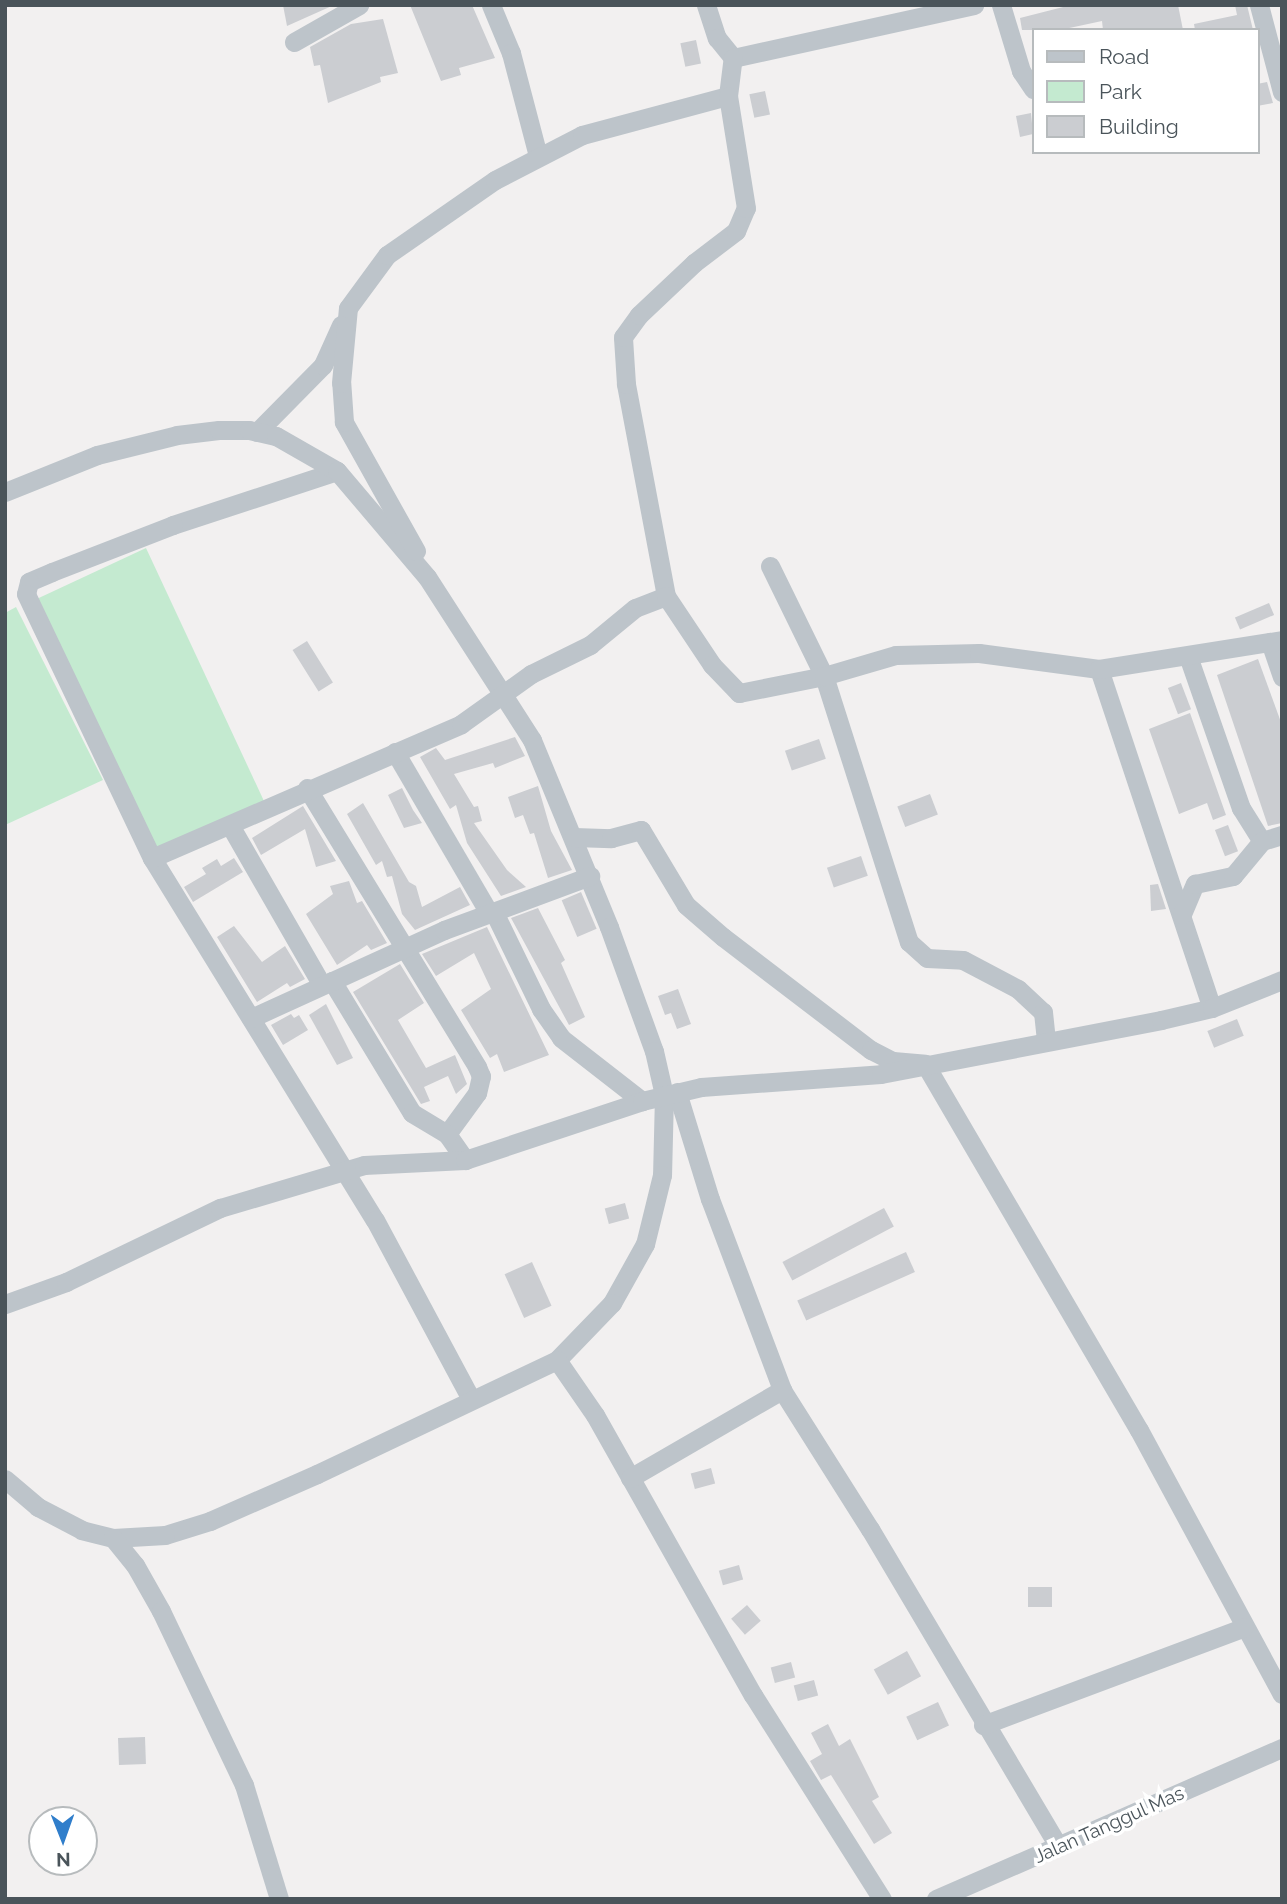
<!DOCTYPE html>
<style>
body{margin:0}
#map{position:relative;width:1287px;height:1904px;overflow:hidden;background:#f2f0f0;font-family:Raleway,sans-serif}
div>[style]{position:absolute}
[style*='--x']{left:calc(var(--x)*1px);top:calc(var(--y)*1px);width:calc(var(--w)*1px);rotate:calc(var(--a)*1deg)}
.green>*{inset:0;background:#c4ead0;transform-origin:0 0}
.building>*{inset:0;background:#cbcdd1;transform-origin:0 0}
.minor>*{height:19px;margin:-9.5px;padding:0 9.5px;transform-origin:9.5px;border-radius:9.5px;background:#bdc4ca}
span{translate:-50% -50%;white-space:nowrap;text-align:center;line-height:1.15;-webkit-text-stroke:7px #fff;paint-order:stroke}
.street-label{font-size:19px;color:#4a545a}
.frame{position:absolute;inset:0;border:7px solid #4a545a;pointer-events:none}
.legend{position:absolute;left:1032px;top:28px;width:228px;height:126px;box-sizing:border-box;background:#fff;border:2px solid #b7bbbd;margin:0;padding:9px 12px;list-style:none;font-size:21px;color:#4a545a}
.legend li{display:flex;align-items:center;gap:14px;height:35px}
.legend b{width:35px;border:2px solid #b7bbbd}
.north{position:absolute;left:28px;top:1806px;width:70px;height:70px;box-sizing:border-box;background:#fff;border:2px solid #b7bbbd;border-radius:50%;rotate:179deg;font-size:19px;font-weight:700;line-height:28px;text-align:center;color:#4a545a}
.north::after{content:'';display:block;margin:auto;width:24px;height:32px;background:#307ecb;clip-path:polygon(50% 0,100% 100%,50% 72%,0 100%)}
</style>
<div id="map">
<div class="green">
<i style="left:146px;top:548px;width:281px;height:123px;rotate:65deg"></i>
<i style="clip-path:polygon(16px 607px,103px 780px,5px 825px,5px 613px)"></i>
</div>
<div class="building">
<i style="clip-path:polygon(283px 5px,334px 5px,287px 26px)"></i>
<i style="clip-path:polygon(410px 5px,472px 5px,495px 58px,459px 68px,461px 75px,441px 81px)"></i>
<i style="clip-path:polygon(1071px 5px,1178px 5px,1183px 30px,1103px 30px,1102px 21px,1060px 30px,1022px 30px,1020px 18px)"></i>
<i style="clip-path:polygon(1235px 5px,1247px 5px,1253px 30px,1195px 30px,1194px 24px,1237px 15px)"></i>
<i style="clip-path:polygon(383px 19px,398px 73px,380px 77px,381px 82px,328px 103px,320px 65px,314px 66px,310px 47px,351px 24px)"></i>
<i style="left:696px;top:40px;width:24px;height:16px;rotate:78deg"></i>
<i style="clip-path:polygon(1267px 82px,1273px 103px,1257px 106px,1257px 84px)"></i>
<i style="left:765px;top:91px;width:24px;height:16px;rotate:78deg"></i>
<i style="clip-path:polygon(1031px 113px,1033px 134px,1020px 137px,1016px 116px)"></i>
<i style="left:1269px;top:603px;width:13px;height:37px;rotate:67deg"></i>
<i style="left:307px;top:641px;width:49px;height:17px;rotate:58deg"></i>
<i style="clip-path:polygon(1258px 659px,1282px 725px,1282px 823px,1268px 826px,1217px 675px)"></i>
<i style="left:1181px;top:683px;width:28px;height:14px;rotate:69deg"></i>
<i style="clip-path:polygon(1190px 713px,1226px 815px,1213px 820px,1207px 803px,1179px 814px,1149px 729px)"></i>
<i style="clip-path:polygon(515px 737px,525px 756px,495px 768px,493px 763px,454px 774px,474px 807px,478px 806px,482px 821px,474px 823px,507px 870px,526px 887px,501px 896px,467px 843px,456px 805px,450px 809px,420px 757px,436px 748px,445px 760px)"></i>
<i style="left:819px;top:739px;width:21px;height:36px;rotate:71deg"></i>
<i style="clip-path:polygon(538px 786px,551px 831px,572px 870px,548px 878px,534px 833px,530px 834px,523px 815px,515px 818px,508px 797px)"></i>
<i style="clip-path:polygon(402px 788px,413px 810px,422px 823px,404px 828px,388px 795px)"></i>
<i style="left:930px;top:794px;width:22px;height:35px;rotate:69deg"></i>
<i style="clip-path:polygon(363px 803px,409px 882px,416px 886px,422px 907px,460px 887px,470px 905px,415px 930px,402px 914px,392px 876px,387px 877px,382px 861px,376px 865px,347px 814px)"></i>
<i style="clip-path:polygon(303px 806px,336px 861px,316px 867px,305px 829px,261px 855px,252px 838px)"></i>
<i style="left:1228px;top:825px;width:28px;height:14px;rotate:69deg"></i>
<i style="left:861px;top:856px;width:21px;height:36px;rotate:71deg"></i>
<i style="clip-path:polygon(234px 858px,243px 872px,193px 902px,184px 887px,206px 874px,202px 868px,217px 859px,221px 866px)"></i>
<i style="clip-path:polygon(349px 881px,357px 903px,362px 901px,387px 943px,371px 950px,367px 945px,337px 965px,306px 914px,333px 894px,330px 886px)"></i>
<i style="clip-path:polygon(1158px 884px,1166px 909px,1151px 911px,1150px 885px)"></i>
<i style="left:581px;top:892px;width:40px;height:21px;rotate:67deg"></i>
<i style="clip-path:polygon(538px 908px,565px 960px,561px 963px,585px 1017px,569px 1025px,511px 918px)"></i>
<i style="clip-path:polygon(234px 926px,262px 962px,285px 946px,305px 979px,290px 987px,287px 983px,257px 1002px,217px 937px)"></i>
<i style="clip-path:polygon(487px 927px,549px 1055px,504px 1072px,497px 1054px,490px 1058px,461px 1010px,491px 989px,474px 953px,436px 976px,422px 954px)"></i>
<i style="clip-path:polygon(400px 964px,424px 1003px,398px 1020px,426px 1068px,455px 1055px,467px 1084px,456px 1094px,448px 1076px,424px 1087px,430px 1101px,421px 1104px,353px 992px)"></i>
<i style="clip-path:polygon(678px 989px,691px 1024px,677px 1029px,671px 1013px,665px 1015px,658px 996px)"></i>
<i style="clip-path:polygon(326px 1004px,353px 1058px,337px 1065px,309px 1015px)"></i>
<i style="clip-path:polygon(291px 1014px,294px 1018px,299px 1015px,308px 1030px,283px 1045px,271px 1025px)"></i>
<i style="left:1237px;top:1019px;width:18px;height:32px;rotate:68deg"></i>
<i style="left:625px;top:1203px;width:16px;height:21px;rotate:75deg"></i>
<i style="left:884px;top:1208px;width:21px;height:115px;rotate:62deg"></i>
<i style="left:906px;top:1252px;width:22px;height:119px;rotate:66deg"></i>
<i style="left:532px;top:1262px;width:48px;height:30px;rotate:66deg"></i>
<i style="left:711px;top:1468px;width:16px;height:21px;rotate:75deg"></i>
<i style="left:739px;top:1565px;width:15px;height:21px;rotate:74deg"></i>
<i style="left:1028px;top:1587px;width:24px;height:20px"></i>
<i style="left:747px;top:1605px;width:21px;height:21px;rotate:49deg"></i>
<i style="left:907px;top:1651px;width:29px;height:38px;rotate:61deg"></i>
<i style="left:791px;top:1662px;width:16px;height:21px;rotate:75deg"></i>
<i style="left:814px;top:1680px;width:16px;height:21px;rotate:75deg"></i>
<i style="left:938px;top:1702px;width:26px;height:35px;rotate:65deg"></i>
<i style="clip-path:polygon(828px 1724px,839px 1746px,850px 1739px,879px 1797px,872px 1801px,892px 1833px,874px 1844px,831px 1775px,821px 1780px,810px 1761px,822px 1754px,811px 1733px)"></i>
<i style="left:145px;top:1737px;width:27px;height:27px;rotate:88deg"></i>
</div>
<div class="minor">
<i style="--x:491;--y:5;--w:52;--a:67.4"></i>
<i style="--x:511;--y:53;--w:106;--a:75.3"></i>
<i style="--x:706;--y:5;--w:35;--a:72"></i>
<i style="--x:717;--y:38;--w:26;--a:51"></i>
<i style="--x:733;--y:58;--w:247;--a:-12.4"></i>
<i style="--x:1001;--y:5;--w:69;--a:73.1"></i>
<i style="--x:1021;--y:71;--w:22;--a:56"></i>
<i style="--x:1259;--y:5;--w:90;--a:75.2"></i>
<i style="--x:294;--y:42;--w:75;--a:-29.6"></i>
<i style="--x:257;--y:432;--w:94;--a:-45.4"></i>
<i style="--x:323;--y:365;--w:44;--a:-65.8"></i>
<i style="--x:337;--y:471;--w:173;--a:161.8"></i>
<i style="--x:173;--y:525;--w:130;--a:158.8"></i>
<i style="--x:52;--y:572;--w:25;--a:157"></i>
<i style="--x:29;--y:582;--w:12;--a:104"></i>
<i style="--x:26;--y:594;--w:293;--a:64.5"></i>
<i style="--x:152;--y:858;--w:425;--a:58.4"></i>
<i style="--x:375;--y:1220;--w:203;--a:61.8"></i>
<i style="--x:5;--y:492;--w:99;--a:-21.9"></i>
<i style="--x:97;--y:455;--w:82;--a:-14"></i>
<i style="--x:177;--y:435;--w:42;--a:-6.8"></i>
<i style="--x:219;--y:430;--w:30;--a:0"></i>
<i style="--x:249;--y:430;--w:28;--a:13"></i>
<i style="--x:276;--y:436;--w:70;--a:29.8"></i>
<i style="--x:337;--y:471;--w:139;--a:49.7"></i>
<i style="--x:427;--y:577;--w:194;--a:57.2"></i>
<i style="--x:532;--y:740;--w:202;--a:67.6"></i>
<i style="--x:609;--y:927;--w:132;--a:70.1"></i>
<i style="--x:654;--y:1051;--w:45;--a:77.2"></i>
<i style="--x:664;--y:1095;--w:80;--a:91.4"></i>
<i style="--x:662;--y:1175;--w:71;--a:103.8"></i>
<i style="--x:645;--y:1244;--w:68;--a:119.2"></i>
<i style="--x:612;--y:1303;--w:79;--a:134"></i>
<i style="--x:557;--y:1360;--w:266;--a:154.6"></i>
<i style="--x:317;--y:1474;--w:117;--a:156.3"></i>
<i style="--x:210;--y:1521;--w:47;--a:162.7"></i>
<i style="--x:165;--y:1535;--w:52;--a:176.7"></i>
<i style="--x:113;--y:1538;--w:32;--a:-166"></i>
<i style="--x:82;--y:1530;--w:50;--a:-152.4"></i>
<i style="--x:38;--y:1507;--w:43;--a:-139.7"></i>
<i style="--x:416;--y:551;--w:148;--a:-119.2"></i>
<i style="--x:344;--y:422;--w:39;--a:-94"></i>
<i style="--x:341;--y:383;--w:75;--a:-84.7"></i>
<i style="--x:348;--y:308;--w:66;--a:-53.7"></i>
<i style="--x:387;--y:255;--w:131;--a:-34.8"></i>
<i style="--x:495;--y:180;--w:98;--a:-27.3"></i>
<i style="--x:582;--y:135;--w:151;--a:-15"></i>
<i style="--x:728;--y:96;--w:38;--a:-83"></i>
<i style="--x:770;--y:566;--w:123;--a:63.9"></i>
<i style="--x:824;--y:676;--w:279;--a:72.3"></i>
<i style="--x:909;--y:942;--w:24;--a:42"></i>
<i style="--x:927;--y:958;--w:36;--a:3"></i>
<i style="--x:963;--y:960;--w:62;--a:27.8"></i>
<i style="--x:1018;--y:989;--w:34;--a:43"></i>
<i style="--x:1043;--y:1012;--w:29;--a:84"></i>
<i style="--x:666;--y:596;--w:216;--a:-100.7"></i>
<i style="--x:626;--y:384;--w:47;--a:-93.7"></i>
<i style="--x:623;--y:337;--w:27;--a:-54"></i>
<i style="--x:639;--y:315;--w:76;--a:-43.4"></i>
<i style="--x:694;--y:263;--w:53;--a:-37.3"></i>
<i style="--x:736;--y:231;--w:25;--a:-67"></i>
<i style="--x:746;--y:208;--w:113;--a:-99.1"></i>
<i style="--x:1270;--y:642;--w:37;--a:71"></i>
<i style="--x:1188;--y:656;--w:161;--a:70.8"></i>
<i style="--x:1241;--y:808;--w:39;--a:58"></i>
<i style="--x:1262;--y:841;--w:21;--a:-17"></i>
<i style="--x:1099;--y:669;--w:357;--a:71.6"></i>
<i style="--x:395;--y:752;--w:186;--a:59.7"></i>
<i style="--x:307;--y:788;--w:327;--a:58.6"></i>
<i style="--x:477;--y:1067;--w:10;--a:66"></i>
<i style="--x:481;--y:1076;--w:17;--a:103"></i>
<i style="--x:477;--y:1093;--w:51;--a:126.2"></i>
<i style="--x:447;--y:1134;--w:32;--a:55"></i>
<i style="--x:231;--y:827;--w:182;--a:60.1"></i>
<i style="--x:574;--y:837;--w:37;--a:2"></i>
<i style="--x:611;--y:838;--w:31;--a:-15"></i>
<i style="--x:641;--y:830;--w:87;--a:59"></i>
<i style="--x:686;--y:905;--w:49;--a:40.9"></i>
<i style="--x:723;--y:937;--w:186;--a:37.4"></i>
<i style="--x:871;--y:1050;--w:25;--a:27"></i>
<i style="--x:893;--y:1061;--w:32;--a:5"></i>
<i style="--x:925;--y:1064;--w:424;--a:59.7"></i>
<i style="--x:1139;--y:1430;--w:300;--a:61.6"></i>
<i style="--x:152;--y:858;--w:337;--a:-23.4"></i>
<i style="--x:461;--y:724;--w:86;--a:-35.5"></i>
<i style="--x:531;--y:674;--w:66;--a:-26.2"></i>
<i style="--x:590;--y:645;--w:58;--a:-39.4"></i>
<i style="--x:635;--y:608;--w:33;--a:-21"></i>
<i style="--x:666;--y:596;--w:83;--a:56.3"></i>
<i style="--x:712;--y:665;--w:39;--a:46"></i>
<i style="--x:739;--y:693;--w:87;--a:-11.3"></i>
<i style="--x:824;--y:676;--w:75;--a:-16.3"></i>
<i style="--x:896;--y:655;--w:83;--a:-1.4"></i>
<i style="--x:979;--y:653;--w:121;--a:7.6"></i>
<i style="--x:1099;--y:669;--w:185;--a:-9"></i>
<i style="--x:494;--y:912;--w:108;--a:64.1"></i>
<i style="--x:541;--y:1009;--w:35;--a:55"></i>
<i style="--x:561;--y:1038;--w:103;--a:37.9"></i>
<i style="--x:1182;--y:914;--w:33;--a:-67"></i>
<i style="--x:1195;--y:884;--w:39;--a:-12"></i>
<i style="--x:1233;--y:876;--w:45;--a:-50.4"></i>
<i style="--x:332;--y:981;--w:154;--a:58.8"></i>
<i style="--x:412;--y:1113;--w:41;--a:31"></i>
<i style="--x:251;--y:1018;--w:212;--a:-24.5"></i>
<i style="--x:444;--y:930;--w:156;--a:-20.3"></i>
<i style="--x:677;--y:1092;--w:112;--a:72.9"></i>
<i style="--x:710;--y:1199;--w:204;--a:69.3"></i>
<i style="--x:782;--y:1390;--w:165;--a:57.7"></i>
<i style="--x:870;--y:1529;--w:369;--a:59.3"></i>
<i style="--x:5;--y:1304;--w:65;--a:-19.8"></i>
<i style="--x:66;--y:1282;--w:171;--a:-25.7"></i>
<i style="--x:220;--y:1208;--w:150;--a:-16.6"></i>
<i style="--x:364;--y:1165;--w:101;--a:-2.8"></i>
<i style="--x:465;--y:1160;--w:187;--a:-18.4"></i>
<i style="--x:642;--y:1101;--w:61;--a:-13.3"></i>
<i style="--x:701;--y:1087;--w:180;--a:-4.1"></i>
<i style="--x:881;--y:1074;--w:285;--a:-10.9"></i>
<i style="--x:1161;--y:1020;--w:52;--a:-13.2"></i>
<i style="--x:1212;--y:1008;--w:75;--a:-21.8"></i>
<i style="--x:557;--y:1360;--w:67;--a:55.4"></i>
<i style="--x:595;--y:1415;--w:322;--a:60.6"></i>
<i style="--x:753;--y:1695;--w:241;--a:57.7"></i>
<i style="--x:630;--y:1478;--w:176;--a:-30.1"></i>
<i style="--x:113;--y:1538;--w:35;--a:51"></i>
<i style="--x:135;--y:1565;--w:53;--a:60.5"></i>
<i style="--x:161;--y:1611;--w:193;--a:64.5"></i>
<i style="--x:244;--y:1785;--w:119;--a:72.9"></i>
<i style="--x:983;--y:1725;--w:278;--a:-20.5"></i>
<i style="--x:936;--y:1899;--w:378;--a:-23.6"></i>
</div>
<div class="street-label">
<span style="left:1109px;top:1825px;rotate:-24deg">Jalan Tanggul Mas</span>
</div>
<div class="frame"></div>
<ul class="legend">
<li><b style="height:9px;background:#bdc4ca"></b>Road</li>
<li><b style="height:19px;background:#c4ead0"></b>Park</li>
<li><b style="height:19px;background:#cbcdd1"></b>Building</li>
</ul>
<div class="north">N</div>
</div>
